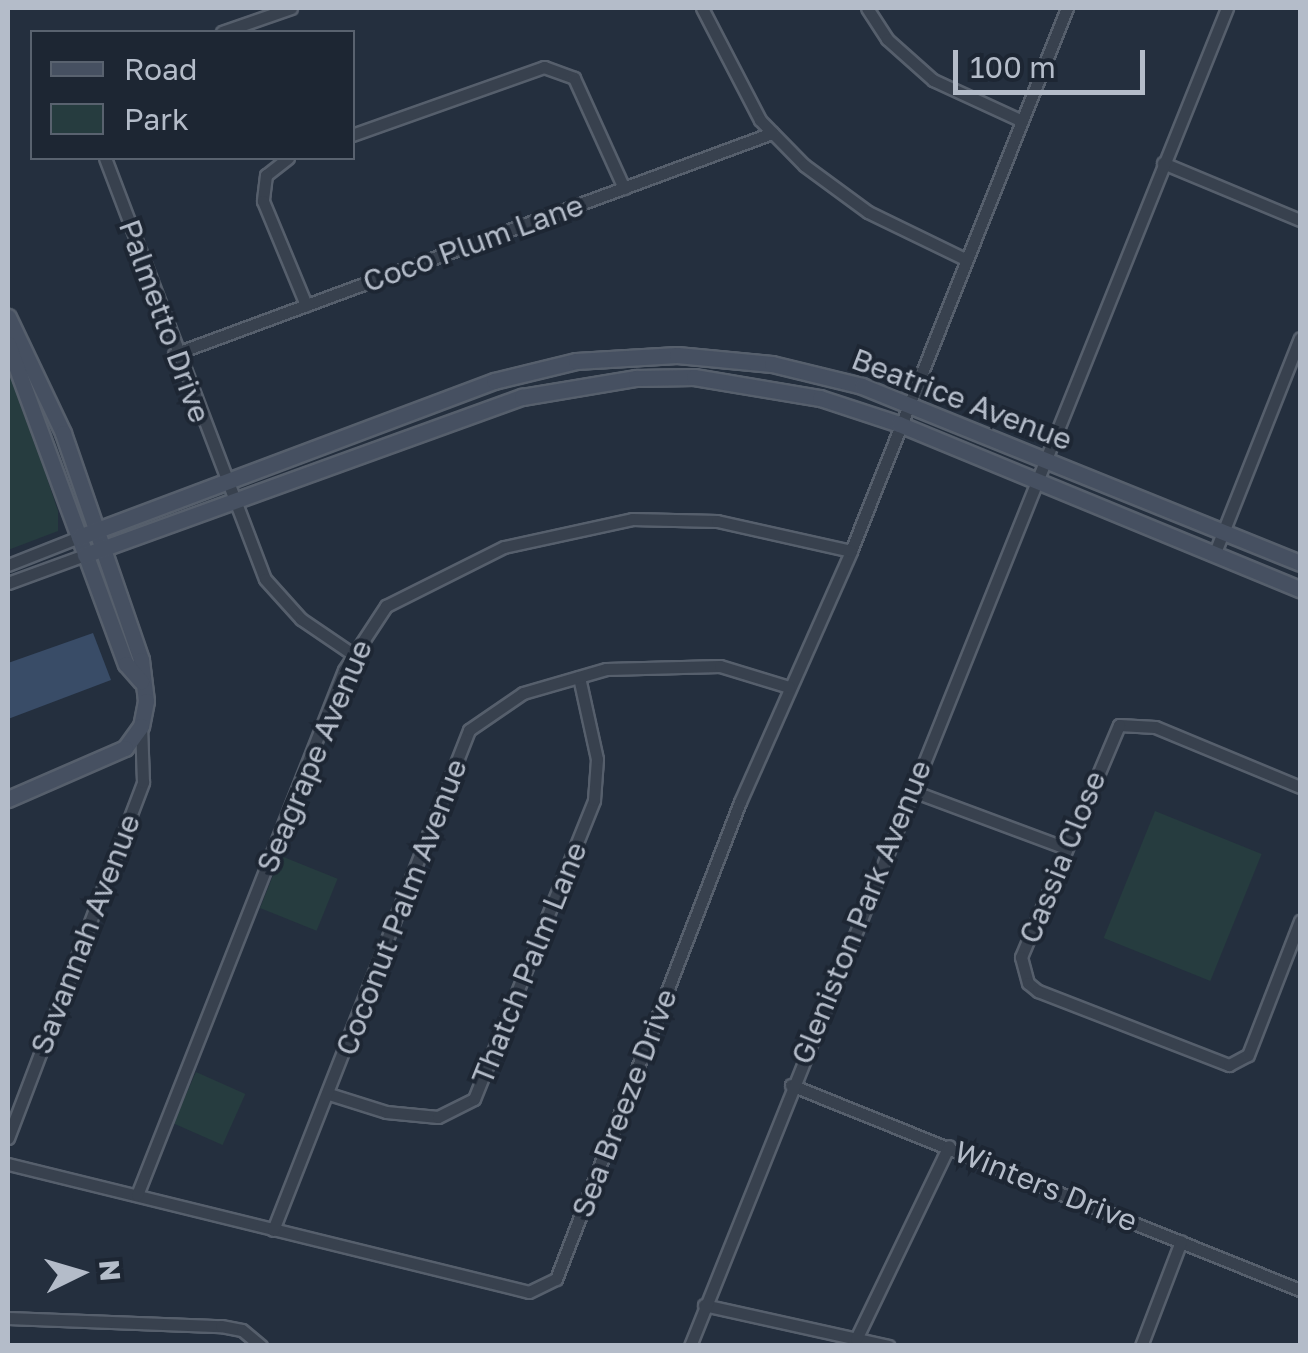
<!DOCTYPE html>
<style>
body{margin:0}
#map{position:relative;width:1308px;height:1353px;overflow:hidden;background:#242f3e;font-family:"Golos Text",sans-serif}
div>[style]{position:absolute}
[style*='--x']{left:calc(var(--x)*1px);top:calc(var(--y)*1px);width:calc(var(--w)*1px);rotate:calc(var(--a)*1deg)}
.green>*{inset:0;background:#263c3f;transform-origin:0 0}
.water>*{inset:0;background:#394c67}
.roads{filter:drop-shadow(2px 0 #565f6c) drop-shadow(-2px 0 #565f6c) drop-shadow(0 2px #565f6c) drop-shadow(0 -2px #565f6c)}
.street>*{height:11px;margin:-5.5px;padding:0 5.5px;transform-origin:5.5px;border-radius:5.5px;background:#38414e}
.secondary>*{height:15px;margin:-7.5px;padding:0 7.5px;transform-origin:7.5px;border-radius:7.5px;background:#465061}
span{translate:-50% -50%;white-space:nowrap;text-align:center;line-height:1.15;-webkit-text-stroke:8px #1d2633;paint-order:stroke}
.street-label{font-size:30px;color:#b4bcc9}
.frame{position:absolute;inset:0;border:10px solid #b4bcc9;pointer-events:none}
.legend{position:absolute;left:30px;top:30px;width:325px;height:130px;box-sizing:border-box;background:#1d2633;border:2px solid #59626f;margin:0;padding:12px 18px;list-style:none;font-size:30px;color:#b4bcc9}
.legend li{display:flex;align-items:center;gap:20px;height:50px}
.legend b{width:50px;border:2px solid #59626f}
.north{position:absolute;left:30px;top:1223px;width:100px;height:100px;-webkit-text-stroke:8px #1d2633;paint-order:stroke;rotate:85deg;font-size:28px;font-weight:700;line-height:40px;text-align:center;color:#b4bcc9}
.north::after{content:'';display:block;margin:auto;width:35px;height:45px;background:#b4bcc9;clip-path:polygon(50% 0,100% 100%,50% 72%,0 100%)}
.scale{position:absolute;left:953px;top:50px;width:192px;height:45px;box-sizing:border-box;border:5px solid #b4bcc9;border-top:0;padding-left:12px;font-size:30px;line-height:35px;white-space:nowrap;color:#b4bcc9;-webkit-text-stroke:8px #1d2633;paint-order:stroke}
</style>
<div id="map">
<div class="green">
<i style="clip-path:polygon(8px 361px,58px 511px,58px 531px,8px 550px)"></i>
<i style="left:1155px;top:811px;width:115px;height:137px;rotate:22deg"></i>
<i style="left:281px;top:856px;width:61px;height:56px;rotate:22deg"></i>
<i style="left:196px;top:1072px;width:54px;height:56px;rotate:24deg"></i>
</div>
<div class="water">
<i style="clip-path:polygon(93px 633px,111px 680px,8px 719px,8px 663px)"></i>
</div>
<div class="roads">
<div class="street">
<i style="--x:702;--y:8;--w:126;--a:62.6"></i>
<i style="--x:760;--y:120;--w:63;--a:45.6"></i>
<i style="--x:804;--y:165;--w:79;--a:36.3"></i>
<i style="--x:868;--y:212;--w:108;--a:25.9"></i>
<i style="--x:867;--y:8;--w:37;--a:57"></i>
<i style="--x:887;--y:39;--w:62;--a:41.7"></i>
<i style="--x:933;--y:80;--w:98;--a:24.7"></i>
<i style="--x:222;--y:32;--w:73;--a:-19.2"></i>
<i style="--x:352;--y:135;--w:204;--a:-19.5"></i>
<i style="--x:544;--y:67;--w:32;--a:20"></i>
<i style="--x:574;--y:78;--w:121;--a:65.6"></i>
<i style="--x:105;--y:158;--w:450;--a:69.2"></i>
<i style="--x:265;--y:579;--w:54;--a:48"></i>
<i style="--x:301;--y:619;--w:60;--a:34.2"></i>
<i style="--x:288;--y:158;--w:28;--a:142"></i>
<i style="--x:266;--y:175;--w:26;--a:97"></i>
<i style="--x:263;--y:201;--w:113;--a:67.5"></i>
<i style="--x:1163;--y:163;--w:148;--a:22.6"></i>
<i style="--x:174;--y:354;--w:638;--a:-20.28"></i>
<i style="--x:1214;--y:555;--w:233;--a:-68.4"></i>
<i style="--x:8;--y:565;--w:76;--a:-21.5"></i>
<i style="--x:8;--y:583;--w:82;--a:-20"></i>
<i style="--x:1300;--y:787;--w:157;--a:-157.5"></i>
<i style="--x:1155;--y:727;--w:36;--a:-177"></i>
<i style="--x:1119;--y:725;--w:252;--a:112.9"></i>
<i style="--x:1021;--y:957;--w:27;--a:75"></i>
<i style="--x:1028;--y:983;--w:13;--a:39"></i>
<i style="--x:1038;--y:991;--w:205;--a:21.2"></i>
<i style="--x:1229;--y:1065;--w:21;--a:-28"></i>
<i style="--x:1248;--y:1055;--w:144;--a:-68.8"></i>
<i style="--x:910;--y:790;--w:166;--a:20.4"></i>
<i style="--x:791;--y:1085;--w:549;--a:21.94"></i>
<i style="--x:329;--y:1094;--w:60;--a:17.5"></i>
<i style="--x:386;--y:1112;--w:52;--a:5.5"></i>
<i style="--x:438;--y:1117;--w:40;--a:-26.6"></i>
<i style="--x:474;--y:1099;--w:322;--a:-68.1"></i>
<i style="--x:594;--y:800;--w:41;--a:-85.8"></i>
<i style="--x:597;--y:759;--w:84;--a:-102.4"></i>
<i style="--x:8;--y:1138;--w:381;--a:-69.2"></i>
<i style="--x:143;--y:782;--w:56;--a:-92"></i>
<i style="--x:8;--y:1164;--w:536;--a:13.8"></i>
<i style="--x:529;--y:1292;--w:30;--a:-26"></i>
<i style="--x:556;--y:1279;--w:511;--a:-68.91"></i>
<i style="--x:740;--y:802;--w:274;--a:-66.1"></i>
<i style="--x:851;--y:551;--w:584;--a:-68.31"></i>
<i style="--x:137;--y:1195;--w:564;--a:-68.48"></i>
<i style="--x:344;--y:670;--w:77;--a:-56.7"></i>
<i style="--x:386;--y:606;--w:132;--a:-26.6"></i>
<i style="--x:504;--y:547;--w:131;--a:-12.3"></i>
<i style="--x:632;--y:519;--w:85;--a:1.3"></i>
<i style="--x:717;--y:521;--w:137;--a:12.6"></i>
<i style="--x:273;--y:1230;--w:537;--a:-68.59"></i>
<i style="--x:469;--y:730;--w:65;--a:-34.4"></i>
<i style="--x:523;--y:693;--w:86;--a:-16.1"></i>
<i style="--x:606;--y:669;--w:114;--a:-1.5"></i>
<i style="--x:720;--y:666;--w:72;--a:16.9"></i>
<i style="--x:704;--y:1305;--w:189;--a:12.5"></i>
<i style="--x:8;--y:1318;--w:213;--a:2.2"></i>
<i style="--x:221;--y:1326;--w:21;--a:11"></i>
<i style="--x:242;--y:1330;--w:25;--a:40"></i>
<i style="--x:856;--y:1339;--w:214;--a:-64.3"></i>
<i style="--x:690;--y:1346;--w:1442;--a:-68.13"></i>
<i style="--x:1141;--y:1346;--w:112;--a:-69.1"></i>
</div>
<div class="secondary">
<i style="--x:8;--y:317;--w:128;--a:64.6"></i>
<i style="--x:63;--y:433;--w:240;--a:71"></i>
<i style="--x:141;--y:660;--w:41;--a:83"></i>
<i style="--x:146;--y:701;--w:25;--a:101"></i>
<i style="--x:141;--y:726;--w:27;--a:126"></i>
<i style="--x:125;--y:748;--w:128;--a:156.4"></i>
<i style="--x:8;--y:344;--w:341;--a:69.8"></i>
<i style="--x:126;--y:664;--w:23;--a:49"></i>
<i style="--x:79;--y:537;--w:443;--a:-20.6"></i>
<i style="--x:494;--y:381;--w:84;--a:-13.7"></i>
<i style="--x:576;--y:361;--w:101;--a:-3.4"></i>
<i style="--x:677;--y:355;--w:95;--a:5.4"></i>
<i style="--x:772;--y:364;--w:93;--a:13.7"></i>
<i style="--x:862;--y:386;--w:472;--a:22"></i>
<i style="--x:85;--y:555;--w:465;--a:-19.9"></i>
<i style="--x:522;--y:397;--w:116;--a:-9.5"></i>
<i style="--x:636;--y:378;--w:58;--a:-1"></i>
<i style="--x:694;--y:377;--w:128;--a:9.5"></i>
<i style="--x:820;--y:398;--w:83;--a:18.2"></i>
<i style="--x:899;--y:424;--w:434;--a:22.4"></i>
</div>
</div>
<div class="street-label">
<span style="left:473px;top:243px;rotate:-20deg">Coco Plum Lane</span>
<span style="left:165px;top:321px;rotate:70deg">Palmetto Drive</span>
<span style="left:962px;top:399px;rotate:21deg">Beatrice Avenue</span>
<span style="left:314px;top:756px;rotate:-67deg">Seagrape Avenue</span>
<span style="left:1062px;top:857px;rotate:-68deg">Cassia Close</span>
<span style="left:401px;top:907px;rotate:-69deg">Coconut Palm Avenue</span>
<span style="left:861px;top:912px;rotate:-68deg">Gleniston Park Avenue</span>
<span style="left:85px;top:934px;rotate:-69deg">Savannah Avenue</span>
<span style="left:529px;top:963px;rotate:-68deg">Thatch Palm Lane</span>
<span style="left:624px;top:1103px;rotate:-69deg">Sea Breeze Drive</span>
<span style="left:1046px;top:1186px;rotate:22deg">Winters Drive</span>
</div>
<div class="frame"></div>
<ul class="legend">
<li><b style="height:12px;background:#465061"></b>Road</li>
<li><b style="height:28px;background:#263c3f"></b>Park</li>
</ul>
<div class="north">N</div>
<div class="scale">100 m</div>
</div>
